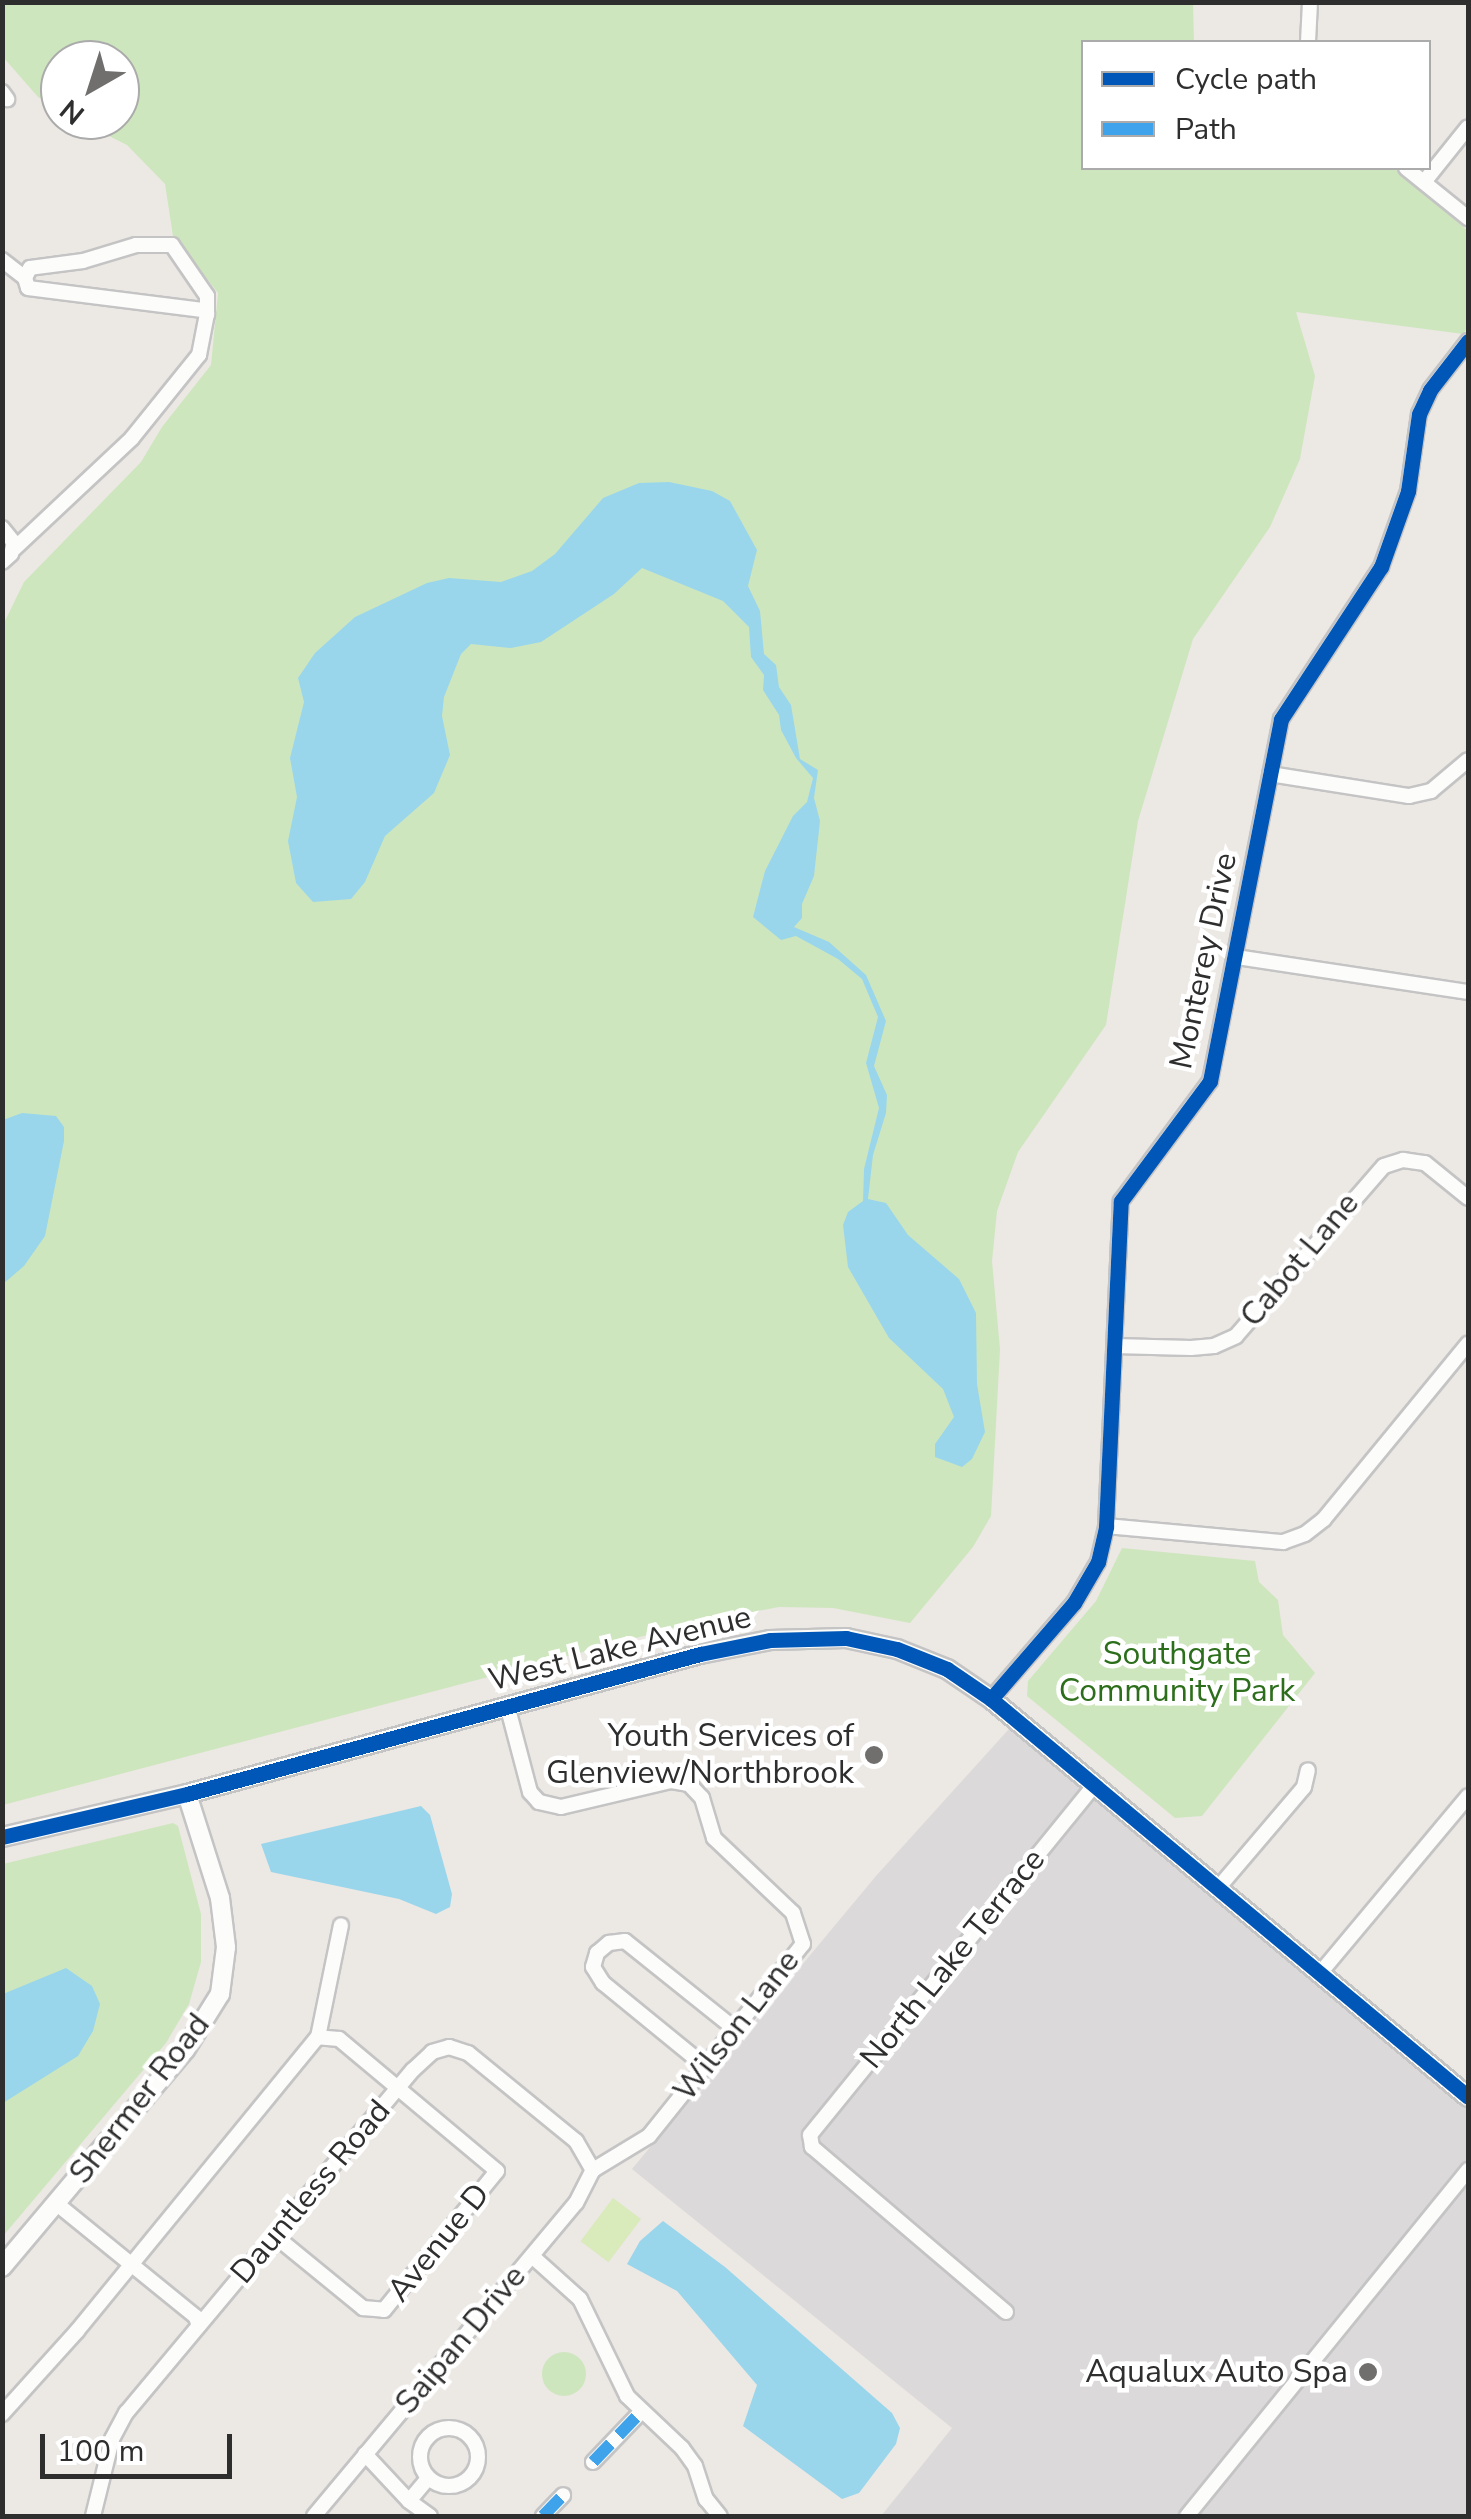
<!DOCTYPE html>
<style>
body{margin:0}
#map{position:relative;width:1471px;height:2519px;overflow:hidden;background:#ece8e4;font-family:"Nunito Sans",sans-serif}
div>[style]{position:absolute}
[style*='--x']{left:calc(var(--x)*1px);top:calc(var(--y)*1px);width:calc(var(--w)*1px);rotate:calc(var(--a)*1deg)}
.industrial>*{inset:0;background:#dcd9db}
.green>*{inset:0;background:#cee6be}
.round{border-radius:50%}
.pitch>*{inset:0;background:#d9eabb;transform-origin:0 0}
.water>*{inset:0;background:#99d6ec}
.roads{filter:drop-shadow(2px 0 #c5c4c5) drop-shadow(-2px 0 #c5c4c5) drop-shadow(0 2px #c5c4c5) drop-shadow(0 -2px #c5c4c5)}
.minor>*{height:14px;margin:-7px;padding:0 7px;transform-origin:7px;border-radius:7px;background:#fcfcfb}
.minor>.ring{margin:-7px;padding:0;box-sizing:content-box;background:none;border:14px solid #fcfcfb;border-radius:50%}
.tertiary>*{height:18px;margin:-9px;padding:0 9px;transform-origin:9px;border-radius:9px;background:#fcfcfb}
.quiet>*{height:12px;margin-top:-6px;transform-origin:0;background:repeating-linear-gradient(90deg,#3ea3eb 0 25px,transparent 0 37px)}
.cycleway>*{height:15px;margin:-7.5px;padding:0 7.5px;transform-origin:7.5px;border-radius:7.5px;background:#0057b8}
.dots>*{width:28px;height:28px;translate:-50% -50%;box-sizing:border-box;border:5px solid #fff;border-radius:50%}
span{translate:-50% -50%;white-space:nowrap;text-align:center;line-height:1.15;-webkit-text-stroke:9px #fff;paint-order:stroke}
.street-label{font-size:32px;color:#2e2e2e}
.park-label{font-size:32px;color:#2c6e1b}
.poi-label{font-size:32px;color:#2e2e2e}
.right{translate:-100% -50%;text-align:right}
.frame{position:absolute;inset:0;border:5px solid #2e2e2e;pointer-events:none}
.legend{position:absolute;left:1081px;top:40px;width:350px;height:130px;box-sizing:border-box;background:#fff;border:2px solid #ababab;margin:0;padding:12px 18px;list-style:none;font-size:30px;color:#2e2e2e}
.legend li{display:flex;align-items:center;gap:20px;height:50px}
.legend b{width:50px;border:2px solid #ababab}
.north{position:absolute;left:40px;top:40px;width:100px;height:100px;box-sizing:border-box;background:#fff;border:2px solid #ababab;border-radius:50%;rotate:219deg;font-size:28px;font-weight:700;line-height:40px;text-align:center;color:#2e2e2e}
.north::after{content:'';display:block;margin:auto;width:35px;height:45px;background:#706f6e;clip-path:polygon(50% 0,100% 100%,50% 72%,0 100%)}
.scale{position:absolute;left:40px;top:2434px;width:192px;height:45px;box-sizing:border-box;border:5px solid #2e2e2e;border-top:0;padding-left:12px;font-size:30px;line-height:35px;white-space:nowrap;color:#2e2e2e;-webkit-text-stroke:8px #fff;paint-order:stroke}
</style>
<div id="map">
<div class="industrial">
<i style="clip-path:polygon(1009px 1729px,1468px 2107px,1468px 2516px,881px 2516px,952px 2428px,632px 2169px,876px 1876px)"></i>
</div>
<div class="green">
<i style="clip-path:polygon(3px 3px,1193px 3px,1194px 42px,1084px 42px,1084px 168px,1394px 168px,1468px 231px,1468px 327px,1463px 334px,1296px 312px,1315px 376px,1300px 459px,1270px 527px,1193px 639px,1138px 821px,1106px 1025px,1018px 1152px,997px 1211px,992px 1261px,1000px 1349px,991px 1516px,973px 1547px,910px 1623px,833px 1608px,779px 1607px,689px 1624px,3px 1805px,3px 625px,24px 582px,141px 462px,162px 427px,211px 365px,218px 293px,173px 236px,165px 184px,127px 145px,77px 120px,120px 120px,120px 60px,60px 60px,60px 110px,38px 97px,3px 57px)"></i>
<i style="clip-path:polygon(1122px 1548px,1255px 1561px,1259px 1582px,1278px 1600px,1283px 1635px,1315px 1673px,1202px 1816px,1175px 1818px,1027px 1696px,1028px 1681px,1096px 1601px)"></i>
<i style="clip-path:polygon(173px 1823px,178px 1826px,201px 1914px,201px 1962px,189px 2004px,166px 2043px,3px 2236px,3px 1864px)"></i>
<i class="round" style="left:542px;top:2352px;width:44px;height:44px"></i>
</div>
<div class="pitch">
<i style="left:613px;top:2198px;width:35px;height:54px;rotate:37deg"></i>
</div>
<div class="water">
<i style="clip-path:polygon(669px 482px,712px 491px,730px 501px,757px 550px,748px 586px,760px 611px,764px 654px,776px 665px,779px 687px,791px 705px,800px 759px,818px 770px,814px 798px,820px 821px,814px 876px,802px 904px,802px 918px,794px 927px,829px 942px,866px 975px,886px 1021px,874px 1066px,887px 1095px,886px 1113px,873px 1155px,868px 1199px,886px 1203px,908px 1235px,959px 1279px,976px 1313px,977px 1384px,985px 1432px,972px 1459px,962px 1467px,935px 1457px,935px 1444px,954px 1417px,943px 1389px,889px 1338px,848px 1267px,843px 1225px,848px 1212px,863px 1201px,864px 1169px,879px 1108px,866px 1063px,878px 1017px,862px 979px,838px 959px,796px 936px,781px 940px,753px 917px,765px 871px,793px 816px,807px 802px,813px 778px,796px 758px,781px 730px,779px 715px,763px 690px,764px 675px,751px 657px,749px 627px,723px 601px,642px 568px,614px 594px,541px 642px,511px 648px,471px 644px,461px 654px,444px 697px,442px 716px,450px 755px,434px 793px,385px 836px,365px 882px,351px 899px,313px 902px,296px 883px,288px 841px,297px 797px,290px 758px,304px 702px,298px 678px,315px 653px,355px 617px,427px 583px,449px 578px,501px 582px,532px 571px,555px 554px,603px 498px,639px 483px)"></i>
<i style="clip-path:polygon(22px 1113px,56px 1116px,64px 1127px,64px 1141px,45px 1236px,24px 1266px,3px 1284px,3px 1120px)"></i>
<i style="clip-path:polygon(421px 1806px,430px 1815px,452px 1894px,450px 1907px,436px 1914px,399px 1899px,271px 1872px,261px 1844px)"></i>
<i style="clip-path:polygon(66px 1968px,92px 1986px,100px 2004px,93px 2031px,78px 2056px,3px 2103px,3px 1994px)"></i>
<i style="clip-path:polygon(663px 2221px,725px 2267px,892px 2413px,900px 2428px,896px 2444px,859px 2493px,842px 2499px,743px 2426px,757px 2385px,677px 2291px,627px 2264px,640px 2241px)"></i>
</div>
<div class="roads">
<div class="minor">
<i style="--x:1308;--y:42;--w:40;--a:-87.1"></i>
<i style="--x:2;--y:92;--w:9;--a:54"></i>
<i style="--x:1406;--y:168;--w:80;--a:38.9"></i>
<i style="--x:1424;--y:182;--w:70;--a:-51.3"></i>
<i style="--x:2;--y:260;--w:29;--a:38"></i>
<i style="--x:2;--y:528;--w:19;--a:51"></i>
<i style="--x:14;--y:543;--w:11;--a:105"></i>
<i style="--x:11;--y:554;--w:12;--a:138"></i>
<i style="--x:14;--y:549;--w:162;--a:-43.2"></i>
<i style="--x:132;--y:438;--w:107;--a:-51.1"></i>
<i style="--x:199;--y:355;--w:42;--a:-79"></i>
<i style="--x:207;--y:314;--w:18;--a:-90"></i>
<i style="--x:207;--y:296;--w:62;--a:-124.5"></i>
<i style="--x:172;--y:245;--w:36;--a:180"></i>
<i style="--x:136;--y:245;--w:55;--a:163.2"></i>
<i style="--x:83;--y:261;--w:53;--a:172.5"></i>
<i style="--x:30;--y:268;--w:11;--a:117"></i>
<i style="--x:25;--y:278;--w:10;--a:73"></i>
<i style="--x:28;--y:288;--w:176;--a:7.2"></i>
<i style="--x:203;--y:310;--w:6;--a:45"></i>
<i style="--x:1270;--y:774;--w:141;--a:9"></i>
<i style="--x:1409;--y:796;--w:23;--a:-13"></i>
<i style="--x:1431;--y:791;--w:48;--a:-40"></i>
<i style="--x:1236;--y:957;--w:235;--a:8.6"></i>
<i style="--x:1114;--y:1346;--w:77;--a:1.5"></i>
<i style="--x:1191;--y:1348;--w:23;--a:-5"></i>
<i style="--x:1214;--y:1346;--w:24;--a:-24"></i>
<i style="--x:1236;--y:1336;--w:225;--a:-49"></i>
<i style="--x:1384;--y:1166;--w:20;--a:-18"></i>
<i style="--x:1403;--y:1160;--w:22;--a:8"></i>
<i style="--x:1425;--y:1163;--w:55;--a:39.1"></i>
<i style="--x:1106;--y:1526;--w:178;--a:5.2"></i>
<i style="--x:1283;--y:1542;--w:23;--a:-20"></i>
<i style="--x:1305;--y:1534;--w:24;--a:-38"></i>
<i style="--x:1324;--y:1519;--w:227;--a:-50.6"></i>
<i style="--x:991;--y:1699;--w:127;--a:-49.2"></i>
<i style="--x:1074;--y:1603;--w:48;--a:-59.7"></i>
<i style="--x:1098;--y:1562;--w:37;--a:-77"></i>
<i style="--x:1106;--y:1526;--w:325;--a:-87.4"></i>
<i style="--x:1121;--y:1201;--w:149;--a:-53.4"></i>
<i style="--x:1210;--y:1081;--w:369;--a:-78.9"></i>
<i style="--x:1281;--y:719;--w:182;--a:-56.7"></i>
<i style="--x:1381;--y:567;--w:81;--a:-70.4"></i>
<i style="--x:1408;--y:491;--w:78;--a:-81.9"></i>
<i style="--x:1419;--y:414;--w:26;--a:-65"></i>
<i style="--x:1430;--y:390;--w:62;--a:-52.2"></i>
<i style="--x:1219;--y:1887;--w:131;--a:-49.6"></i>
<i style="--x:1304;--y:1787;--w:17;--a:-77"></i>
<i style="--x:1321;--y:1972;--w:229;--a:-50.1"></i>
<i style="--x:706;--y:2067;--w:133;--a:-140.8"></i>
<i style="--x:603;--y:1983;--w:19;--a:-122"></i>
<i style="--x:593;--y:1967;--w:15;--a:-74"></i>
<i style="--x:597;--y:1953;--w:16;--a:-40"></i>
<i style="--x:609;--y:1943;--w:16;--a:-7"></i>
<i style="--x:625;--y:1941;--w:142;--a:38.7"></i>
<i style="--x:57;--y:2204;--w:179;--a:39.1"></i>
<i style="--x:196;--y:2317;--w:9;--a:72"></i>
<i style="--x:275;--y:2236;--w:114;--a:39.3"></i>
<i style="--x:363;--y:2308;--w:21;--a:5"></i>
<i style="--x:384;--y:2310;--w:179;--a:-50.9"></i>
<i style="--x:497;--y:2171;--w:206;--a:-140.1"></i>
<i style="--x:339;--y:2039;--w:21;--a:-175"></i>
<i style="--x:532;--y:2256;--w:64;--a:41.9"></i>
<i style="--x:580;--y:2299;--w:108;--a:64.1"></i>
<i style="--x:627;--y:2396;--w:76;--a:43.4"></i>
<i style="--x:682;--y:2448;--w:22;--a:54"></i>
<i style="--x:695;--y:2466;--w:35;--a:72"></i>
<i style="--x:706;--y:2499;--w:22;--a:51"></i>
<i style="--x:1006;--y:2312;--w:255;--a:-139.6"></i>
<i style="--x:812;--y:2147;--w:12;--a:-99"></i>
<i style="--x:810;--y:2135;--w:452;--a:-50.9"></i>
<i style="--x:2;--y:2414;--w:112;--a:-47.9"></i>
<i style="--x:77;--y:2331;--w:380;--a:-50.7"></i>
<i style="--x:318;--y:2037;--w:114;--a:-78.4"></i>
<i class="ring" style="left:420px;top:2428px;width:44px;height:44px"></i>
<i style="--x:365;--y:2454;--w:64;--a:46.9"></i>
<i style="--x:409;--y:2501;--w:26;--a:36"></i>
<i style="--x:593;--y:2462;--w:68;--a:-46.2"></i>
<i style="--x:409;--y:2501;--w:30;--a:-50"></i>
<i style="--x:93;--y:2516;--w:79;--a:-76.1"></i>
<i style="--x:112;--y:2439;--w:30;--a:-62"></i>
<i style="--x:126;--y:2413;--w:447;--a:-50.1"></i>
<i style="--x:413;--y:2070;--w:26;--a:-43"></i>
<i style="--x:432;--y:2052;--w:18;--a:-16"></i>
<i style="--x:449;--y:2047;--w:20;--a:18"></i>
<i style="--x:468;--y:2053;--w:139;--a:39.2"></i>
<i style="--x:576;--y:2141;--w:34;--a:60"></i>
<i style="--x:314;--y:2516;--w:408;--a:-50.1"></i>
<i style="--x:576;--y:2203;--w:37;--a:-63"></i>
<i style="--x:593;--y:2170;--w:66;--a:-31.3"></i>
<i style="--x:649;--y:2136;--w:246;--a:-51.3"></i>
<i style="--x:803;--y:1944;--w:33;--a:-108"></i>
<i style="--x:793;--y:1913;--w:109;--a:-136.5"></i>
<i style="--x:714;--y:1838;--w:42;--a:-106.7"></i>
<i style="--x:702;--y:1798;--w:19;--a:-133"></i>
<i style="--x:689;--y:1784;--w:18;--a:-171"></i>
<i style="--x:671;--y:1781;--w:113;--a:166.7"></i>
<i style="--x:561;--y:1807;--w:23;--a:-167"></i>
<i style="--x:539;--y:1802;--w:13;--a:-132"></i>
<i style="--x:530;--y:1792;--w:90;--a:-104.8"></i>
<i style="--x:543;--y:2516;--w:29;--a:-46"></i>
<i style="--x:1187;--y:2516;--w:446;--a:-50.9"></i>
</div>
<div class="tertiary">
<i style="--x:2;--y:1837;--w:190;--a:-13.1"></i>
<i style="--x:187;--y:1794;--w:532;--a:-15.26"></i>
<i style="--x:700;--y:1654;--w:71;--a:-11.3"></i>
<i style="--x:770;--y:1640;--w:76;--a:-1.5"></i>
<i style="--x:846;--y:1638;--w:52;--a:12.2"></i>
<i style="--x:897;--y:1649;--w:54;--a:21.8"></i>
<i style="--x:947;--y:1669;--w:53;--a:34.3"></i>
<i style="--x:991;--y:1699;--w:621;--a:39.84"></i>
<i style="--x:2;--y:2267;--w:284;--a:-49.9"></i>
<i style="--x:185;--y:2050;--w:66;--a:-58"></i>
<i style="--x:220;--y:1994;--w:47;--a:-82.7"></i>
<i style="--x:226;--y:1947;--w:49;--a:-97"></i>
<i style="--x:220;--y:1898;--w:109;--a:-107.6"></i>
</div>
</div>
<div class="quiet">
<i style="--x:593;--y:2462;--w:68;--a:-46.2"></i>
<i style="--x:543;--y:2516;--w:29;--a:-46"></i>
</div>
<div class="cycleway">
<i style="--x:991;--y:1699;--w:127;--a:-49.2"></i>
<i style="--x:1074;--y:1603;--w:48;--a:-59.7"></i>
<i style="--x:1098;--y:1562;--w:37;--a:-77"></i>
<i style="--x:1106;--y:1526;--w:325;--a:-87.4"></i>
<i style="--x:1121;--y:1201;--w:149;--a:-53.4"></i>
<i style="--x:1210;--y:1081;--w:369;--a:-78.9"></i>
<i style="--x:1281;--y:719;--w:182;--a:-56.7"></i>
<i style="--x:1381;--y:567;--w:81;--a:-70.4"></i>
<i style="--x:1408;--y:491;--w:78;--a:-81.9"></i>
<i style="--x:1419;--y:414;--w:26;--a:-65"></i>
<i style="--x:1430;--y:390;--w:62;--a:-52.2"></i>
<i style="--x:2;--y:1837;--w:190;--a:-13.1"></i>
<i style="--x:187;--y:1794;--w:532;--a:-15.26"></i>
<i style="--x:700;--y:1654;--w:71;--a:-11.3"></i>
<i style="--x:770;--y:1640;--w:76;--a:-1.5"></i>
<i style="--x:846;--y:1638;--w:52;--a:12.2"></i>
<i style="--x:897;--y:1649;--w:54;--a:21.8"></i>
<i style="--x:947;--y:1669;--w:53;--a:34.3"></i>
<i style="--x:991;--y:1699;--w:621;--a:39.84"></i>
</div>
<div class="dots">
<i style="left:874px;top:1755px;background:#706f6e"></i>
<i style="left:1368px;top:2372px;background:#706f6e"></i>
</div>
<div class="street-label">
<span style="left:1204px;top:961px;rotate:-78deg">Monterey Drive</span>
<span style="left:1300px;top:1260px;rotate:-50deg">Cabot Lane</span>
<span style="left:620px;top:1649px;rotate:-14deg">West Lake Avenue</span>
<span style="left:953px;top:1959px;rotate:-51deg">North Lake Terrace</span>
<span style="left:737px;top:2026px;rotate:-52deg">Wilson Lane</span>
<span style="left:140px;top:2099px;rotate:-52deg">Shermer Road</span>
<span style="left:311px;top:2192px;rotate:-50deg">Dauntless Road</span>
<span style="left:439px;top:2243px;rotate:-51deg">Avenue D</span>
<span style="left:461px;top:2340px;rotate:-50deg">Saipan Drive</span>
</div>
<div class="park-label">
<span style="left:1177px;top:1673px">Southgate<br>Community Park</span>
</div>
<div class="poi-label">
<span class="right" style="left:854px;top:1755px">Youth Services of<br>Glenview/Northbrook</span>
<span class="right" style="left:1348px;top:2372px">Aqualux Auto Spa</span>
</div>
<div class="frame"></div>
<ul class="legend">
<li><b style="height:12px;background:#0057b8"></b>Cycle path</li>
<li><b style="height:12px;background:#3ea3eb"></b>Path</li>
</ul>
<div class="north">N</div>
<div class="scale">100 m</div>
</div>
